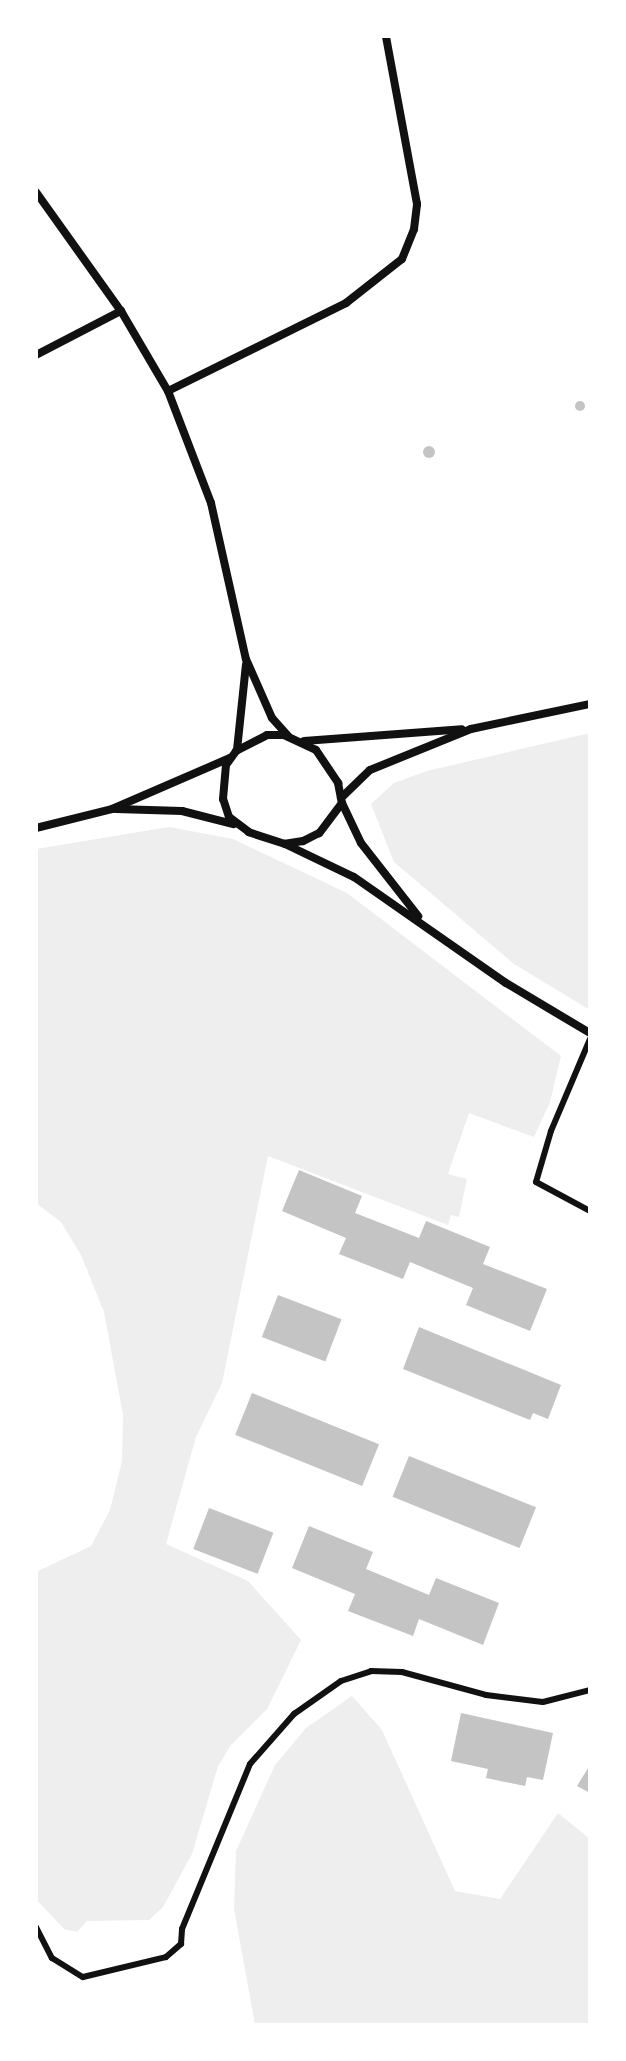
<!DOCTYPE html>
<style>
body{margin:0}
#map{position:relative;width:626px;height:2061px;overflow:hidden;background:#fff;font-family:Quicksand,sans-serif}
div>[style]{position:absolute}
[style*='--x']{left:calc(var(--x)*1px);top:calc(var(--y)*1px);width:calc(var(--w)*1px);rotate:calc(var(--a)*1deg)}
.green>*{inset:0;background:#eee}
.building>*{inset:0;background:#c4c4c4;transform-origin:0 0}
.round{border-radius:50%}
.service>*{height:6px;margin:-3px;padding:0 3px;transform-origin:3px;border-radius:3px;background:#111}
.minor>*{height:8px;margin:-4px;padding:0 4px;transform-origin:4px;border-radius:4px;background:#111}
span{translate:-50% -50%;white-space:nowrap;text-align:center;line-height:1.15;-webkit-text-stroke:6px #fff;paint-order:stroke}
.frame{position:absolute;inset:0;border:38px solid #fff;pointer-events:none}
</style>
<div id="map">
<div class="green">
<i style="clip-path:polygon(590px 733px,590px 1010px,514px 964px,394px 862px,371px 804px,394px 783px,427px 771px)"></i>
<i style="clip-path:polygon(169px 827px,233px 839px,347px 893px,561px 1056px,550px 1102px,534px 1137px,469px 1113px,448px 1174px,467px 1179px,459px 1217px,451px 1215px,448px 1225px,268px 1156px,222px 1383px,196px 1437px,166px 1544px,248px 1581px,301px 1640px,267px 1709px,231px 1745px,218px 1766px,192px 1854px,163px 1907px,149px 1920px,87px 1921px,77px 1932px,64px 1929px,36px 1899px,36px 1572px,91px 1546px,110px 1510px,122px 1461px,123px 1415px,104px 1312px,81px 1255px,61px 1222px,36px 1203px,36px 849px)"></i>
<i style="clip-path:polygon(352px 1696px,382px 1730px,455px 1891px,500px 1899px,558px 1813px,590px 1839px,590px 2025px,255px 2025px,234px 1909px,236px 1851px,275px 1765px,306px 1728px)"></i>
</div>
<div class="building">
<i class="round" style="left:575px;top:401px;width:10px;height:10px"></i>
<i class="round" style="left:423px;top:446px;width:12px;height:12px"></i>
<i style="clip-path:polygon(299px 1170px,362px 1196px,355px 1213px,419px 1238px,426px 1221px,490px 1247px,483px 1264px,547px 1289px,530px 1331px,466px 1305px,473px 1288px,410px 1262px,403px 1279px,339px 1254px,346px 1238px,282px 1211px)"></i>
<i style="left:278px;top:1295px;width:68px;height:45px;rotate:21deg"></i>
<i style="clip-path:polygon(419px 1327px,561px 1385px,548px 1419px,533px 1413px,530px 1420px,403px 1369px)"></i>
<i style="left:252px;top:1393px;width:137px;height:45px;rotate:22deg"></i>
<i style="left:409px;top:1456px;width:137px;height:44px;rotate:22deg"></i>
<i style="left:209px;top:1508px;width:69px;height:44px;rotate:21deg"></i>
<i style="clip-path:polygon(309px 1526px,373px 1552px,366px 1569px,429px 1595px,436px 1578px,499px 1603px,483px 1645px,419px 1619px,413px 1636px,348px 1611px,355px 1594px,292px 1568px)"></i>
<i style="clip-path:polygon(461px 1713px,553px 1733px,543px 1780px,527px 1777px,525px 1786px,486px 1778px,488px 1769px,451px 1761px)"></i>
<i style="clip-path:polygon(590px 1765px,590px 1793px,577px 1786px)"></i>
</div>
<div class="service">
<i style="--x:590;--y:1039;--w:100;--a:113"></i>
<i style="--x:551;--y:1131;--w:53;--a:106.4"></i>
<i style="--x:536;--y:1182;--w:61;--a:28.2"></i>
<i style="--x:36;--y:1927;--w:35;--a:63"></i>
<i style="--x:52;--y:1958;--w:36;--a:32"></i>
<i style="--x:83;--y:1977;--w:85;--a:-13.5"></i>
<i style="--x:166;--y:1957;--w:20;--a:-41"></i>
<i style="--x:181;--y:1944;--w:15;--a:-86"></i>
<i style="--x:182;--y:1929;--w:178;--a:-67.6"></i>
<i style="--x:250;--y:1764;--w:67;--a:-48.7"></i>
<i style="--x:294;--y:1714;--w:57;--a:-35.1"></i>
<i style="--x:341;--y:1681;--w:32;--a:-18"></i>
<i style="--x:371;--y:1671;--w:31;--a:2"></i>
<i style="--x:402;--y:1672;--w:87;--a:15.3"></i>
<i style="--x:486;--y:1695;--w:57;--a:7"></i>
<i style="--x:543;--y:1702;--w:49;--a:-14.3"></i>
</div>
<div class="minor">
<i style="--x:36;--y:192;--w:146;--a:54.5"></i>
<i style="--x:121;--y:311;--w:93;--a:59.6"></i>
<i style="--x:168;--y:391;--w:120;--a:69"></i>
<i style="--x:211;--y:503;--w:160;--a:77.4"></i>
<i style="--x:246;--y:659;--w:64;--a:66.2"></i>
<i style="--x:272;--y:718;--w:25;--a:48"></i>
<i style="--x:36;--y:355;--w:96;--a:-27.4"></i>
<i style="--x:168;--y:391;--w:199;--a:-26.3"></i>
<i style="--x:346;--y:303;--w:71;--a:-38.2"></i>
<i style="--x:402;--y:259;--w:32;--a:-68"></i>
<i style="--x:414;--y:229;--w:25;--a:-83"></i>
<i style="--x:417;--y:204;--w:171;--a:-100.5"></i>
<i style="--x:267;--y:735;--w:17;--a:0"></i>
<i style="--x:284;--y:735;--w:35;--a:25"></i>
<i style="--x:316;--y:750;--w:40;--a:56"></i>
<i style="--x:338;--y:783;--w:20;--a:79"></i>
<i style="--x:342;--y:803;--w:38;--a:127"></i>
<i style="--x:319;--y:833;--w:18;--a:153"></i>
<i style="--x:303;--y:841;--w:18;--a:171"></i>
<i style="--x:285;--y:844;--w:38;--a:-162"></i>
<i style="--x:249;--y:832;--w:25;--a:-143"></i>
<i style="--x:229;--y:817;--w:19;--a:-108"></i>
<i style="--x:223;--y:799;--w:34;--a:-85"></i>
<i style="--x:226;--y:765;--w:17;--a:-54"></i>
<i style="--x:236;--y:751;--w:35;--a:-27"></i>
<i style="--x:304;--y:741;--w:158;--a:-4.3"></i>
<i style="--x:237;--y:750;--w:86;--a:-84"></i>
<i style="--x:341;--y:798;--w:40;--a:-44"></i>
<i style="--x:370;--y:770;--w:109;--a:-22.1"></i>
<i style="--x:471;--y:729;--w:122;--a:-11.9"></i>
<i style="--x:342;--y:803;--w:44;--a:64.6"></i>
<i style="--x:361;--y:843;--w:93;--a:52"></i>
<i style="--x:116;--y:809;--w:66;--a:1.7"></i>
<i style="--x:182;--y:811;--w:53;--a:14.3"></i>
<i style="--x:36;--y:828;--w:78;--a:-14"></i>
<i style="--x:112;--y:809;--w:129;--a:-23.4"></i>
<i style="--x:285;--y:844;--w:76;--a:25.6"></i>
<i style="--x:354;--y:877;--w:185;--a:34.9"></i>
<i style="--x:506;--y:983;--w:98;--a:30.8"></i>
</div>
<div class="frame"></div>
</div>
